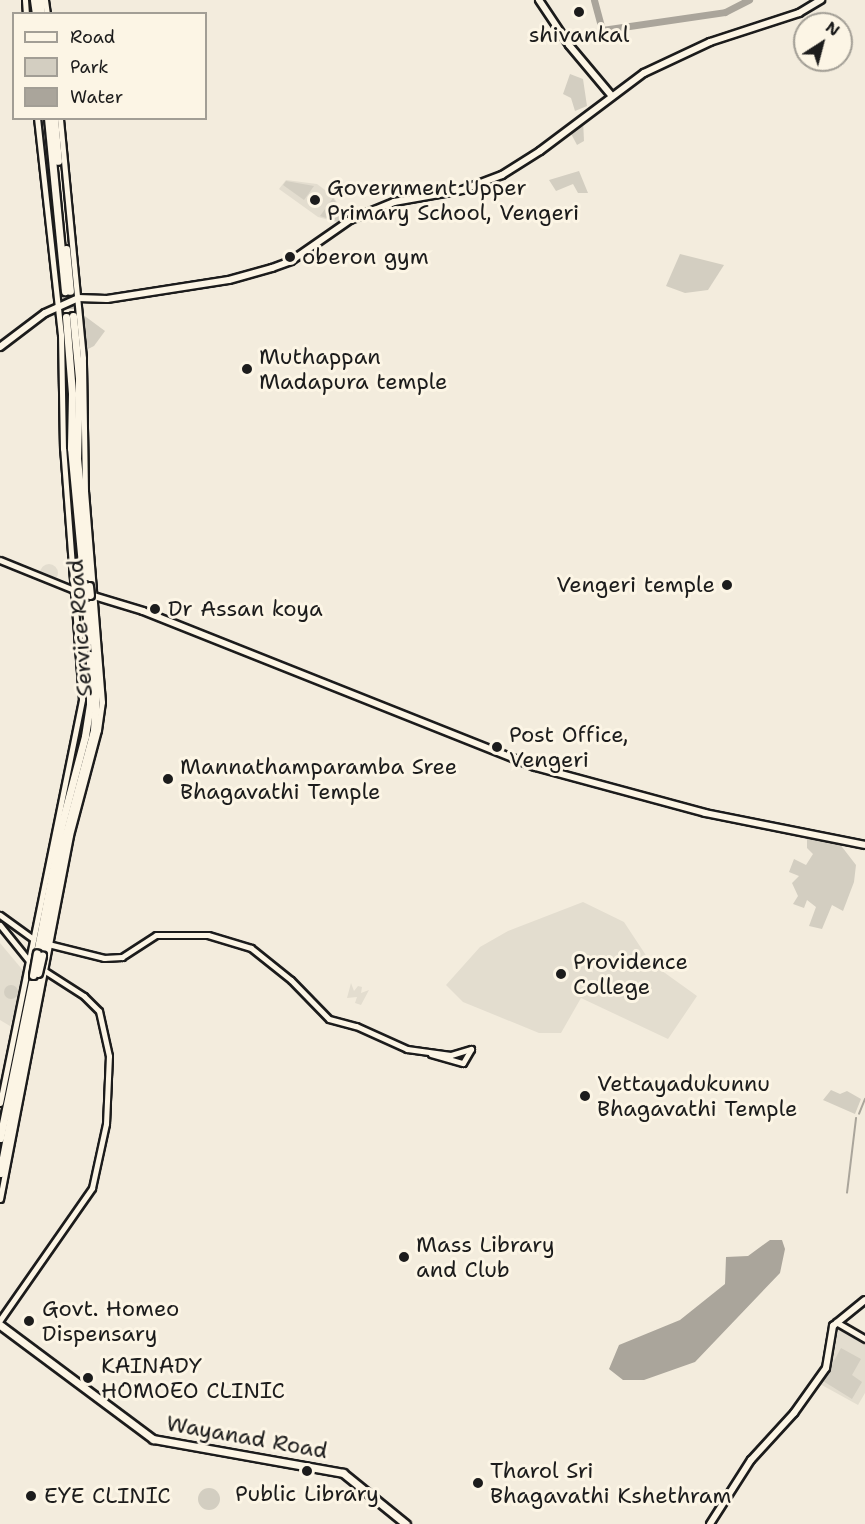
<!DOCTYPE html>
<style>
body{margin:0}
#map{position:relative;width:865px;height:1524px;overflow:hidden;background:#f3ecdd;font-family:"Shantell Sans",sans-serif}
div>[style]{position:absolute}
[style*='--x']{left:calc(var(--x)*1px);top:calc(var(--y)*1px);width:calc(var(--w)*1px);rotate:calc(var(--a)*1deg)}
.built>*{inset:0;background:#e3ddcf}
.round{border-radius:50%}
.green>*{inset:0;background:#d3cec1}
.water>*{inset:0;background:#aaa59b}
.stream>*{height:1.5px;margin:-0.75px;padding:0 0.75px;transform-origin:0.75px;border-radius:0.75px;background:#aaa59b}
.river>*{height:7px;margin:-3.5px;padding:0 3.5px;transform-origin:3.5px;border-radius:3.5px;background:#aaa59b}
.trunk-tunnel>*{height:7px;margin-top:-3.5px;transform-origin:0;background:repeating-linear-gradient(90deg,#c8c2b6 0 7px,transparent 0 10.5px)}
.roads{filter:drop-shadow(2px 0 #1c1c1c) drop-shadow(-2px 0 #1c1c1c) drop-shadow(0 2px #1c1c1c) drop-shadow(0 -2px #1c1c1c)}
.tertiary>*{height:5px;margin:-2.5px;padding:0 2.5px;transform-origin:2.5px;border-radius:2.5px;background:#fcf5e5}
.secondary>*{height:6px;margin:-3px;padding:0 3px;transform-origin:3px;border-radius:3px;background:#fcf5e5}
.trunk>*{height:7px;margin:-3.5px;padding:0 3.5px;transform-origin:3.5px;border-radius:3.5px;background:#fcf5e5}
.bridges{filter:drop-shadow(2px 0 #1c1c1c) drop-shadow(-2px 0 #1c1c1c) drop-shadow(0 2px #1c1c1c) drop-shadow(0 -2px #1c1c1c)}
.trunk-bridge>*{height:7px;margin:-3.5px;padding:0 3.5px;transform-origin:3.5px;border-radius:3.5px;background:#fcf5e5}
.dots>*{width:16px;height:16px;translate:-50% -50%;box-sizing:border-box;border:3px solid #fcf5e5;border-radius:50%}
span{translate:-50% -50%;white-space:nowrap;text-align:center;line-height:1.15;-webkit-text-stroke:6px #fcf5e5;paint-order:stroke}
.poi-label{font-size:22px;color:#1c1c1c}
.left{translate:0 -50%;text-align:left}
.right{translate:-100% -50%;text-align:right}
.street-label{font-size:22px;color:#1c1c1c}
.legend{position:absolute;left:12px;top:12px;width:195px;height:108px;box-sizing:border-box;background:#fcf5e5;border:2px solid #a29e95;margin:0;padding:8px 10px;list-style:none;font-size:18px;color:#1c1c1c}
.legend li{display:flex;align-items:center;gap:12px;height:30px}
.legend b{width:30px;border:2px solid #a29e95}
.north{position:absolute;left:793px;top:12px;width:60px;height:60px;box-sizing:border-box;background:#fcf5e5;border:2px solid #a29e95;border-radius:50%;rotate:36deg;font-size:16px;font-weight:700;line-height:24px;text-align:center;color:#1c1c1c}
.north::after{content:'';display:block;margin:auto;width:21px;height:27px;background:#1c1c1c;clip-path:polygon(50% 0,100% 100%,50% 72%,0 100%)}
</style>
<div id="map">
<div class="built">
<i style="clip-path:polygon(286px 180px,317px 184px,333px 196px,347px 219px,340px 223px,318px 217px,279px 189px)"></i>
<i class="round" style="left:40px;top:564px;width:18px;height:18px"></i>
<i style="clip-path:polygon(583px 902px,624px 922px,651px 963px,697px 996px,668px 1039px,581px 998px,561px 1033px,539px 1033px,463px 1002px,446px 985px,480px 947px,508px 931px)"></i>
<i style="clip-path:polygon(0 943px,26px 974px,10px 1026px,0 1020px)"></i>
<i style="clip-path:polygon(351px 983px,354px 991px,358px 986px,362px 987px,361px 993px,369px 990px,361px 1005px,355px 1003px,357px 997px,347px 998px)"></i>
<i style="clip-path:polygon(837px 1324px,865px 1342px,865px 1393px,858px 1405px,820px 1384px,829px 1364px)"></i>
</div>
<div class="green">
<i style="clip-path:polygon(570px 74px,583px 79px,587px 106px,575px 111px,571px 98px,563px 94px)"></i>
<i style="clip-path:polygon(583px 120px,584px 141px,577px 145px,568px 128px)"></i>
<i style="clip-path:polygon(579px 171px,588px 193px,578px 193px,573px 184px,556px 191px,549px 180px)"></i>
<i style="clip-path:polygon(286px 181px,314px 186px,304px 200px,283px 185px)"></i>
<i style="clip-path:polygon(333px 198px,346px 218px,339px 222px,320px 216px)"></i>
<i style="clip-path:polygon(680px 254px,724px 265px,708px 290px,685px 293px,666px 286px)"></i>
<i style="clip-path:polygon(82px 314px,105px 331px,94px 346px,84px 351px,79px 317px)"></i>
<i style="clip-path:polygon(807px 834px,839px 843px,856px 865px,854px 882px,843px 911px,832px 905px,822px 929px,809px 926px,816px 907px,807px 900px,804px 908px,793px 904px,798px 896px,792px 883px,799px 876px,789px 872px,794px 859px,806px 865px,813px 854px,807px 848px)"></i>
<i class="round" style="left:4px;top:985px;width:14px;height:14px"></i>
<i style="clip-path:polygon(831px 1090px,840px 1094px,847px 1091px,861px 1099px,855px 1114px,823px 1100px)"></i>
<i style="clip-path:polygon(841px 1348px,861px 1359px,852px 1375px,862px 1382px,852px 1399px,823px 1381px)"></i>
<i class="round" style="left:198px;top:1488px;width:22px;height:22px"></i>
</div>
<div class="water">
<i style="clip-path:polygon(770px 1240px,782px 1240px,785px 1249px,780px 1273px,695px 1362px,644px 1380px,623px 1380px,609px 1369px,619px 1345px,680px 1320px,725px 1284px,726px 1257px,748px 1256px)"></i>
</div>
<div class="stream">
<i style="--x:859;--y:1114;--w:16;--a:-68"></i>
<i style="--x:847;--y:1193;--w:75;--a:-83.1"></i>
</div>
<div class="river">
<i style="--x:594;--y:0;--w:31;--a:75"></i>
<i style="--x:602;--y:30;--w:124;--a:-8.3"></i>
<i style="--x:725;--y:12;--w:27;--a:-27"></i>
</div>
<div class="trunk-tunnel">
<i style="--x:65;--y:291;--w:26;--a:88"></i>
<i style="--x:70;--y:291;--w:25;--a:83"></i>
</div>
<div class="roads">
<div class="tertiary">
<i style="--x:25;--y:0;--w:14;--a:86"></i>
<i style="--x:45;--y:0;--w:14;--a:82"></i>
<i style="--x:0;--y:560;--w:80;--a:22.1"></i>
<i style="--x:0;--y:915;--w:41;--a:36"></i>
<i style="--x:0;--y:925;--w:46;--a:51.1"></i>
<i style="--x:48;--y:944;--w:58;--a:14"></i>
<i style="--x:104;--y:958;--w:18;--a:-3"></i>
<i style="--x:122;--y:957;--w:40;--a:-32.9"></i>
<i style="--x:156;--y:935;--w:52;--a:0"></i>
<i style="--x:208;--y:935;--w:45;--a:16.8"></i>
<i style="--x:251;--y:948;--w:51;--a:38.7"></i>
<i style="--x:291;--y:980;--w:54;--a:45.7"></i>
<i style="--x:329;--y:1019;--w:28;--a:15"></i>
<i style="--x:356;--y:1026;--w:56;--a:24.3"></i>
<i style="--x:407;--y:1049;--w:44;--a:7.8"></i>
<i style="--x:451;--y:1055;--w:21;--a:-17"></i>
<i style="--x:431;--y:1054;--w:33;--a:16"></i>
<i style="--x:463;--y:1063;--w:16;--a:-60"></i>
<i style="--x:0;--y:1103;--w:412;--a:-78.5"></i>
<i style="--x:82;--y:699;--w:251;--a:-94.3"></i>
<i style="--x:63;--y:449;--w:114;--a:-91"></i>
<i style="--x:61;--y:335;--w:218;--a:-96.3"></i>
<i style="--x:0;--y:1199;--w:371;--a:-79.1"></i>
<i style="--x:70;--y:835;--w:109;--a:-75.1"></i>
<i style="--x:98;--y:730;--w:28;--a:-82"></i>
<i style="--x:102;--y:702;--w:212;--a:-94.6"></i>
<i style="--x:85;--y:491;--w:133;--a:-90.9"></i>
<i style="--x:83;--y:358;--w:241;--a:-95.5"></i>
<i style="--x:0;--y:1320;--w:161;--a:-55.1"></i>
<i style="--x:92;--y:1188;--w:66;--a:-77.7"></i>
<i style="--x:106;--y:1124;--w:68;--a:-87.5"></i>
<i style="--x:109;--y:1056;--w:46;--a:-102.5"></i>
<i style="--x:99;--y:1011;--w:21;--a:-135"></i>
<i style="--x:84;--y:996;--w:50;--a:-147.3"></i>
<i style="--x:836;--y:1322;--w:34;--a:30"></i>
</div>
<div class="secondary">
<i style="--x:539;--y:0;--w:54;--a:56.3"></i>
<i style="--x:569;--y:45;--w:65;--a:50"></i>
<i style="--x:0;--y:347;--w:56;--a:-37.1"></i>
<i style="--x:45;--y:313;--w:36;--a:-24"></i>
<i style="--x:78;--y:298;--w:29;--a:2"></i>
<i style="--x:107;--y:299;--w:123;--a:-8.9"></i>
<i style="--x:229;--y:280;--w:45;--a:-15.6"></i>
<i style="--x:272;--y:268;--w:20;--a:-20"></i>
<i style="--x:291;--y:261;--w:72;--a:-34.8"></i>
<i style="--x:350;--y:220;--w:48;--a:-22.2"></i>
<i style="--x:394;--y:202;--w:69;--a:-10"></i>
<i style="--x:462;--y:190;--w:43;--a:-20.6"></i>
<i style="--x:502;--y:175;--w:45;--a:-32.3"></i>
<i style="--x:540;--y:151;--w:130;--a:-36.9"></i>
<i style="--x:644;--y:73;--w:73;--a:-25.2"></i>
<i style="--x:710;--y:42;--w:94;--a:-18"></i>
<i style="--x:799;--y:13;--w:26;--a:-31"></i>
<i style="--x:74;--y:590;--w:72;--a:16.9"></i>
<i style="--x:143;--y:611;--w:422;--a:21.7"></i>
<i style="--x:535;--y:767;--w:176;--a:15.1"></i>
<i style="--x:705;--y:813;--w:163;--a:11.3"></i>
<i style="--x:710;--y:1524;--w:76;--a:-57.4"></i>
<i style="--x:751;--y:1460;--w:64;--a:-47.5"></i>
<i style="--x:794;--y:1413;--w:55;--a:-54.6"></i>
<i style="--x:826;--y:1368;--w:43;--a:-80.5"></i>
<i style="--x:833;--y:1326;--w:41;--a:-39.1"></i>
</div>
<div class="trunk">
<i style="--x:34;--y:0;--w:14;--a:82"></i>
<i style="--x:40;--y:0;--w:14;--a:86"></i>
<i style="--x:48;--y:118;--w:174;--a:84.4"></i>
<i style="--x:54;--y:118;--w:43;--a:84.7"></i>
<i style="--x:66;--y:249;--w:42;--a:84.6"></i>
<i style="--x:73;--y:316;--w:62;--a:84.5"></i>
<i style="--x:79;--y:378;--w:80;--a:91.4"></i>
<i style="--x:77;--y:458;--w:129;--a:84.6"></i>
<i style="--x:66;--y:317;--w:77;--a:85.5"></i>
<i style="--x:72;--y:394;--w:54;--a:91.1"></i>
<i style="--x:71;--y:448;--w:138;--a:84.6"></i>
<i style="--x:85;--y:596;--w:45;--a:84.9"></i>
<i style="--x:37;--y:953;--w:128;--a:-79.2"></i>
<i style="--x:61;--y:827;--w:94;--a:-75.2"></i>
<i style="--x:85;--y:736;--w:33;--a:-81"></i>
<i style="--x:90;--y:703;--w:48;--a:-90"></i>
<i style="--x:42;--y:955;--w:112;--a:-79.2"></i>
<i style="--x:63;--y:845;--w:119;--a:-74.9"></i>
<i style="--x:94;--y:730;--w:51;--a:-86.6"></i>
<i style="--x:97;--y:679;--w:84;--a:-94.8"></i>
<i style="--x:0;--y:1138;--w:159;--a:-78.4"></i>
<i style="--x:0;--y:1173;--w:202;--a:-79.1"></i>
<i style="--x:0;--y:1325;--w:191;--a:36.7"></i>
<i style="--x:153;--y:1439;--w:193;--a:10.1"></i>
<i style="--x:343;--y:1473;--w:81;--a:39"></i>
</div>
</div>
<div class="bridges">
<div class="trunk-bridge">
<i style="--x:84;--y:585;--w:11;--a:85"></i>
<i style="--x:89;--y:586;--w:9;--a:84"></i>
<i style="--x:38;--y:973;--w:18;--a:-77"></i>
<i style="--x:33;--y:975;--w:22;--a:-80"></i>
</div>
</div>
<div class="dots">
<i style="left:579px;top:12px;background:#1c1c1c"></i>
<i style="left:315px;top:200px;background:#1c1c1c"></i>
<i style="left:290px;top:257px;background:#1c1c1c"></i>
<i style="left:247px;top:369px;background:#1c1c1c"></i>
<i style="left:727px;top:585px;background:#1c1c1c"></i>
<i style="left:155px;top:609px;background:#1c1c1c"></i>
<i style="left:497px;top:747px;background:#1c1c1c"></i>
<i style="left:168px;top:779px;background:#1c1c1c"></i>
<i style="left:561px;top:974px;background:#1c1c1c"></i>
<i style="left:585px;top:1096px;background:#1c1c1c"></i>
<i style="left:404px;top:1257px;background:#1c1c1c"></i>
<i style="left:29px;top:1321px;background:#1c1c1c"></i>
<i style="left:88px;top:1378px;background:#1c1c1c"></i>
<i style="left:307px;top:1471px;background:#1c1c1c"></i>
<i style="left:478px;top:1483px;background:#1c1c1c"></i>
<i style="left:31px;top:1496px;background:#1c1c1c"></i>
</div>
<div class="poi-label">
<span style="left:579px;top:35px">shivankal</span>
<span class="left" style="left:327px;top:200px">Government Upper<br>Primary School, Vengeri</span>
<span class="left" style="left:302px;top:257px">oberon gym</span>
<span class="left" style="left:259px;top:369px">Muthappan<br>Madapura temple</span>
<span class="right" style="left:715px;top:585px">Vengeri temple</span>
<span class="left" style="left:168px;top:609px">Dr Assan koya</span>
<span class="left" style="left:509px;top:747px">Post Office,<br>Vengeri</span>
<span class="left" style="left:180px;top:779px">Mannathamparamba Sree<br>Bhagavathi Temple</span>
<span class="left" style="left:573px;top:974px">Providence<br>College</span>
<span class="left" style="left:597px;top:1096px">Vettayadukunnu<br>Bhagavathi Temple</span>
<span class="left" style="left:416px;top:1257px">Mass Library<br>and Club</span>
<span class="left" style="left:42px;top:1321px">Govt. Homeo<br>Dispensary</span>
<span class="left" style="left:101px;top:1378px">KAINADY<br>HOMOEO CLINIC</span>
<span class="left" style="left:490px;top:1483px">Tharol Sri<br>Bhagavathi Kshethram</span>
<span style="left:307px;top:1494px">Public Library</span>
<span class="left" style="left:44px;top:1496px">EYE CLINIC</span>
</div>
<div class="street-label">
<span style="left:80px;top:628px;rotate:-94deg">Service Road</span>
<span style="left:247px;top:1437px;rotate:10deg">Wayanad Road</span>
</div>
<ul class="legend">
<li><b style="height:8px;background:#fcf5e5"></b>Road</li>
<li><b style="height:16px;background:#d3cec1"></b>Park</li>
<li><b style="height:16px;background:#aaa59b"></b>Water</li>
</ul>
<div class="north">N</div>
</div>
